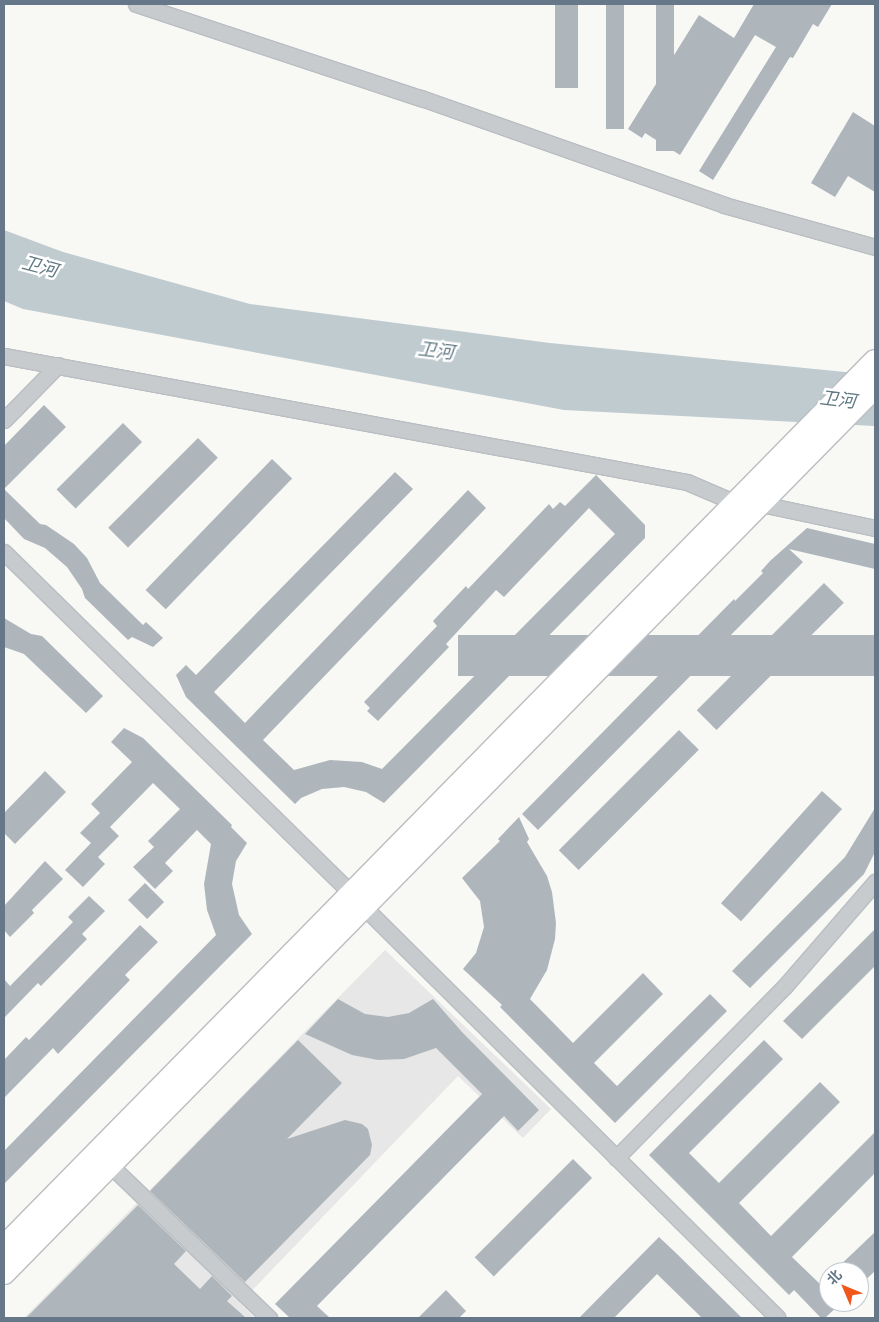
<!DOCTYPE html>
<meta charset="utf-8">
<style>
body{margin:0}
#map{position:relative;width:879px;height:1322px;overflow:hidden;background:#f8f8f5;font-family:Barlow,"Noto Sans SC",sans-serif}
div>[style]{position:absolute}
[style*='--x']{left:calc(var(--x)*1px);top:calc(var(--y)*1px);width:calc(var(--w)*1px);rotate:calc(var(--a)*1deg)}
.built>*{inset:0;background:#e6e7e6}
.water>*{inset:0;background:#c0cbd0}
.building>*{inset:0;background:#aeb6bc;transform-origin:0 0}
.roads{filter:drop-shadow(1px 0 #babec2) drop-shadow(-1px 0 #babec2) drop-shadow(0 1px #babec2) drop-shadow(0 -1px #babec2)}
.minor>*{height:15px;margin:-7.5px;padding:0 7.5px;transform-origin:7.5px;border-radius:7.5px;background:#c7cbce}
.primary>*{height:22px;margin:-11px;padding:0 11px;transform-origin:11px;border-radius:11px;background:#fff}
span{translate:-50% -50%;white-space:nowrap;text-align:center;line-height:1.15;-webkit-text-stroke:5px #fff;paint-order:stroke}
.water-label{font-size:18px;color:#607983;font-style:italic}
.frame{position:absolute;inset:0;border:5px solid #657788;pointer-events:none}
.north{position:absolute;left:819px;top:1262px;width:50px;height:50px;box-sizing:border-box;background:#fff;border:1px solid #c1c9cf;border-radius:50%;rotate:315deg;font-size:14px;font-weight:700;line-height:20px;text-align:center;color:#657788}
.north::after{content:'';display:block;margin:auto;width:18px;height:22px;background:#f0571d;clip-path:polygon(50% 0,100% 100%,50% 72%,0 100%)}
</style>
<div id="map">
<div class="built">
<i style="clip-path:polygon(385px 950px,551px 1109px,523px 1138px,458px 1076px,240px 1303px,255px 1318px,24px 1318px)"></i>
</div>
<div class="water">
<i style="clip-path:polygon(4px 230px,63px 252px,250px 304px,550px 343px,875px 375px,875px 426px,564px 410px,23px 309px,4px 301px)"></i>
</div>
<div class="building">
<i style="left:555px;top:4px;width:23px;height:84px"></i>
<i style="left:606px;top:4px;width:18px;height:125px"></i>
<i style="left:656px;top:4px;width:18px;height:147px"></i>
<i style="clip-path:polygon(754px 4px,832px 4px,818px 27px,813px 24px,793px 58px,790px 57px,713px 180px,699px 171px,776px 47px,755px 35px,680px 155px,645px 133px,642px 138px,628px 129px,699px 15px,734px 38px)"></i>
<i style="clip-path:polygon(853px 112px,875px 126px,875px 192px,848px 176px,835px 197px,811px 183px)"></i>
<i style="clip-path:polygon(44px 405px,66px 427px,4px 489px,40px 524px,46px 525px,74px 544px,87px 558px,100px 583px,143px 625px,146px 622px,163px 638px,153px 647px,132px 637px,128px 640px,85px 598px,82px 589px,67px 567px,45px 548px,24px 539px,4px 518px,4px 446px)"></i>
<i style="left:123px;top:423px;width:27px;height:94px;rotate:45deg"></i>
<i style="left:198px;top:438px;width:28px;height:127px;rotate:45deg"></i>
<i style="left:272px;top:459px;width:28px;height:182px;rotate:44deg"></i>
<i style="clip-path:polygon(395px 472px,413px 489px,214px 692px,245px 723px,468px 490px,486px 508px,263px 740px,294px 770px,330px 760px,362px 762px,382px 769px,615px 534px,589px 508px,504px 597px,496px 590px,446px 644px,449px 647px,378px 721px,367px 711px,370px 708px,364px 702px,437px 626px,433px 621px,466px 586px,468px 589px,549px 504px,553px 509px,560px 502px,565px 506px,596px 475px,645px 525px,645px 538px,384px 803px,366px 792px,344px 787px,322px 789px,301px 798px,295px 804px,186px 697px,176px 675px,186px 665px,196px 675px)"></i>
<i style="clip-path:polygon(807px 528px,875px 544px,875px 569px,789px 549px,803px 562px,538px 830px,522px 814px,734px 599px,735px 601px,763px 573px,761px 571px,770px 561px)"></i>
<i style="left:824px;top:583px;width:28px;height:180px;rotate:45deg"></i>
<i style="clip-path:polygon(4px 618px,31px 634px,42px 636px,103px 696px,86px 713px,24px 654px,4px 647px)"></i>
<i style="left:875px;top:635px;width:41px;height:417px;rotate:90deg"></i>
<i style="clip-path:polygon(124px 728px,143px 738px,232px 825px,231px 827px,247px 843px,236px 861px,232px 884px,239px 915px,252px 934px,4px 1184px,4px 1151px,216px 935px,207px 910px,204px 884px,211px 844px,197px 830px,165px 863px,173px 871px,155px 889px,133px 867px,154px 847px,148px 841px,180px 809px,153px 783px,110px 827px,119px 836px,98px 857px,105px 864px,83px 887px,65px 870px,91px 843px,80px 833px,100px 813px,91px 804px,132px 762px,111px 742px)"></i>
<i style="left:679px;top:730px;width:28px;height:170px;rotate:45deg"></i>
<i style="clip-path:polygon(45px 771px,66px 792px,15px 844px,4px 833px,4px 813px)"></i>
<i style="left:822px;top:791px;width:27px;height:151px;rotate:42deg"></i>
<i style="clip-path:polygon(875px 808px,875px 852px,864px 874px,750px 988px,732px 971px,845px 857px)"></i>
<i style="clip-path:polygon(519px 817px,529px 839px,527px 842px,547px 876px,552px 892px,556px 923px,555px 939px,547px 970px,530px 999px,573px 1043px,643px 973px,663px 994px,594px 1063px,617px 1086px,710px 994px,727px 1011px,615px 1123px,500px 1007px,502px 1005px,463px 969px,476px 953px,484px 927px,480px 901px,462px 878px,500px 841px,498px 839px)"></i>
<i style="clip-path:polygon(45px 861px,63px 879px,32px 910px,34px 913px,10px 937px,4px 930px,4px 906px)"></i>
<i style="left:145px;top:883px;width:27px;height:24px;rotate:45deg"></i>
<i style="clip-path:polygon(89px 896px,105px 911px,82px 934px,87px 939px,41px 986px,38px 983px,4px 1018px,4px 979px,10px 986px,73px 922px,68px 917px)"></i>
<i style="clip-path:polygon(140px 925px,158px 942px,125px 975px,130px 980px,58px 1054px,53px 1048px,4px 1098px,4px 1060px,26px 1037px,29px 1040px)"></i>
<i style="clip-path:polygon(875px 929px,875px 966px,802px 1039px,783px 1021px)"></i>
<i style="clip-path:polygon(338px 999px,365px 1014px,388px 1017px,409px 1013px,433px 999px,462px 1032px,539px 1110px,518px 1131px,504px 1116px,317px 1306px,330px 1318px,290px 1318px,275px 1304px,482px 1094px,436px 1048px,404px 1059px,378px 1060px,352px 1055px,305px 1034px)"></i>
<i style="clip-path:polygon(298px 1040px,342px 1083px,287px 1139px,345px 1120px,362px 1124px,368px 1129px,372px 1145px,370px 1155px,245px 1282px,150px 1191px)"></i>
<i style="clip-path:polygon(764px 1040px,783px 1059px,689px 1153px,719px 1183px,820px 1082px,840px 1102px,739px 1203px,771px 1236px,875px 1132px,875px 1173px,792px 1257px,820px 1284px,829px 1276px,829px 1302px,842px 1302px,825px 1318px,821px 1318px,794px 1290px,789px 1295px,649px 1155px)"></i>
<i style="left:573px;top:1159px;width:27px;height:139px;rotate:45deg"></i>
<i style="clip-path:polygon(138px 1205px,186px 1251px,174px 1264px,200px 1289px,212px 1276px,232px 1296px,227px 1301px,246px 1318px,26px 1318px)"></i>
<i style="clip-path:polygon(875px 1232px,875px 1271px,859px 1286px,859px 1272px,833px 1272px)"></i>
<i style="clip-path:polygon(659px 1237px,677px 1254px,742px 1318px,702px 1318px,657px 1274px,614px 1318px,579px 1318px)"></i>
<i style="clip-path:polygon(446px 1290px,466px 1311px,459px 1318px,418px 1318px)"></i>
</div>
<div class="roads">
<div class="minor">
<i style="--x:136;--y:4;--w:300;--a:18.3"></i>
<i style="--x:421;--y:98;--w:321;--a:19.4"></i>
<i style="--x:724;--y:205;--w:157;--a:15.5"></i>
<i style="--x:4;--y:356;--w:695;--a:10.45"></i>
<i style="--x:687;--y:482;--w:53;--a:23.2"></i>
<i style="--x:4;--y:420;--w:77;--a:-45.5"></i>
<i style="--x:761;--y:504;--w:116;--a:11.9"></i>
<i style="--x:4;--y:552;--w:488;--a:44.5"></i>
<i style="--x:364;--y:907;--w:583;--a:44.79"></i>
<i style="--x:616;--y:1158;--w:241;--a:-45.5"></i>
<i style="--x:785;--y:986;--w:138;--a:-49.1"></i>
<i style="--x:110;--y:1165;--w:221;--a:43.9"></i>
</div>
<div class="primary">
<i style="--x:4;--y:1247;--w:1242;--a:-45.49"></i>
<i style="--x:4;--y:1273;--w:1242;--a:-45.49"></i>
</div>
</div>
<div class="water-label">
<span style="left:40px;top:266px;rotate:15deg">卫河</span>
<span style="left:436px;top:350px;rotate:7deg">卫河</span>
<span style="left:838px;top:399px;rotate:7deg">卫河</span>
</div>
<div class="frame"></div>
<div class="north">北</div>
</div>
